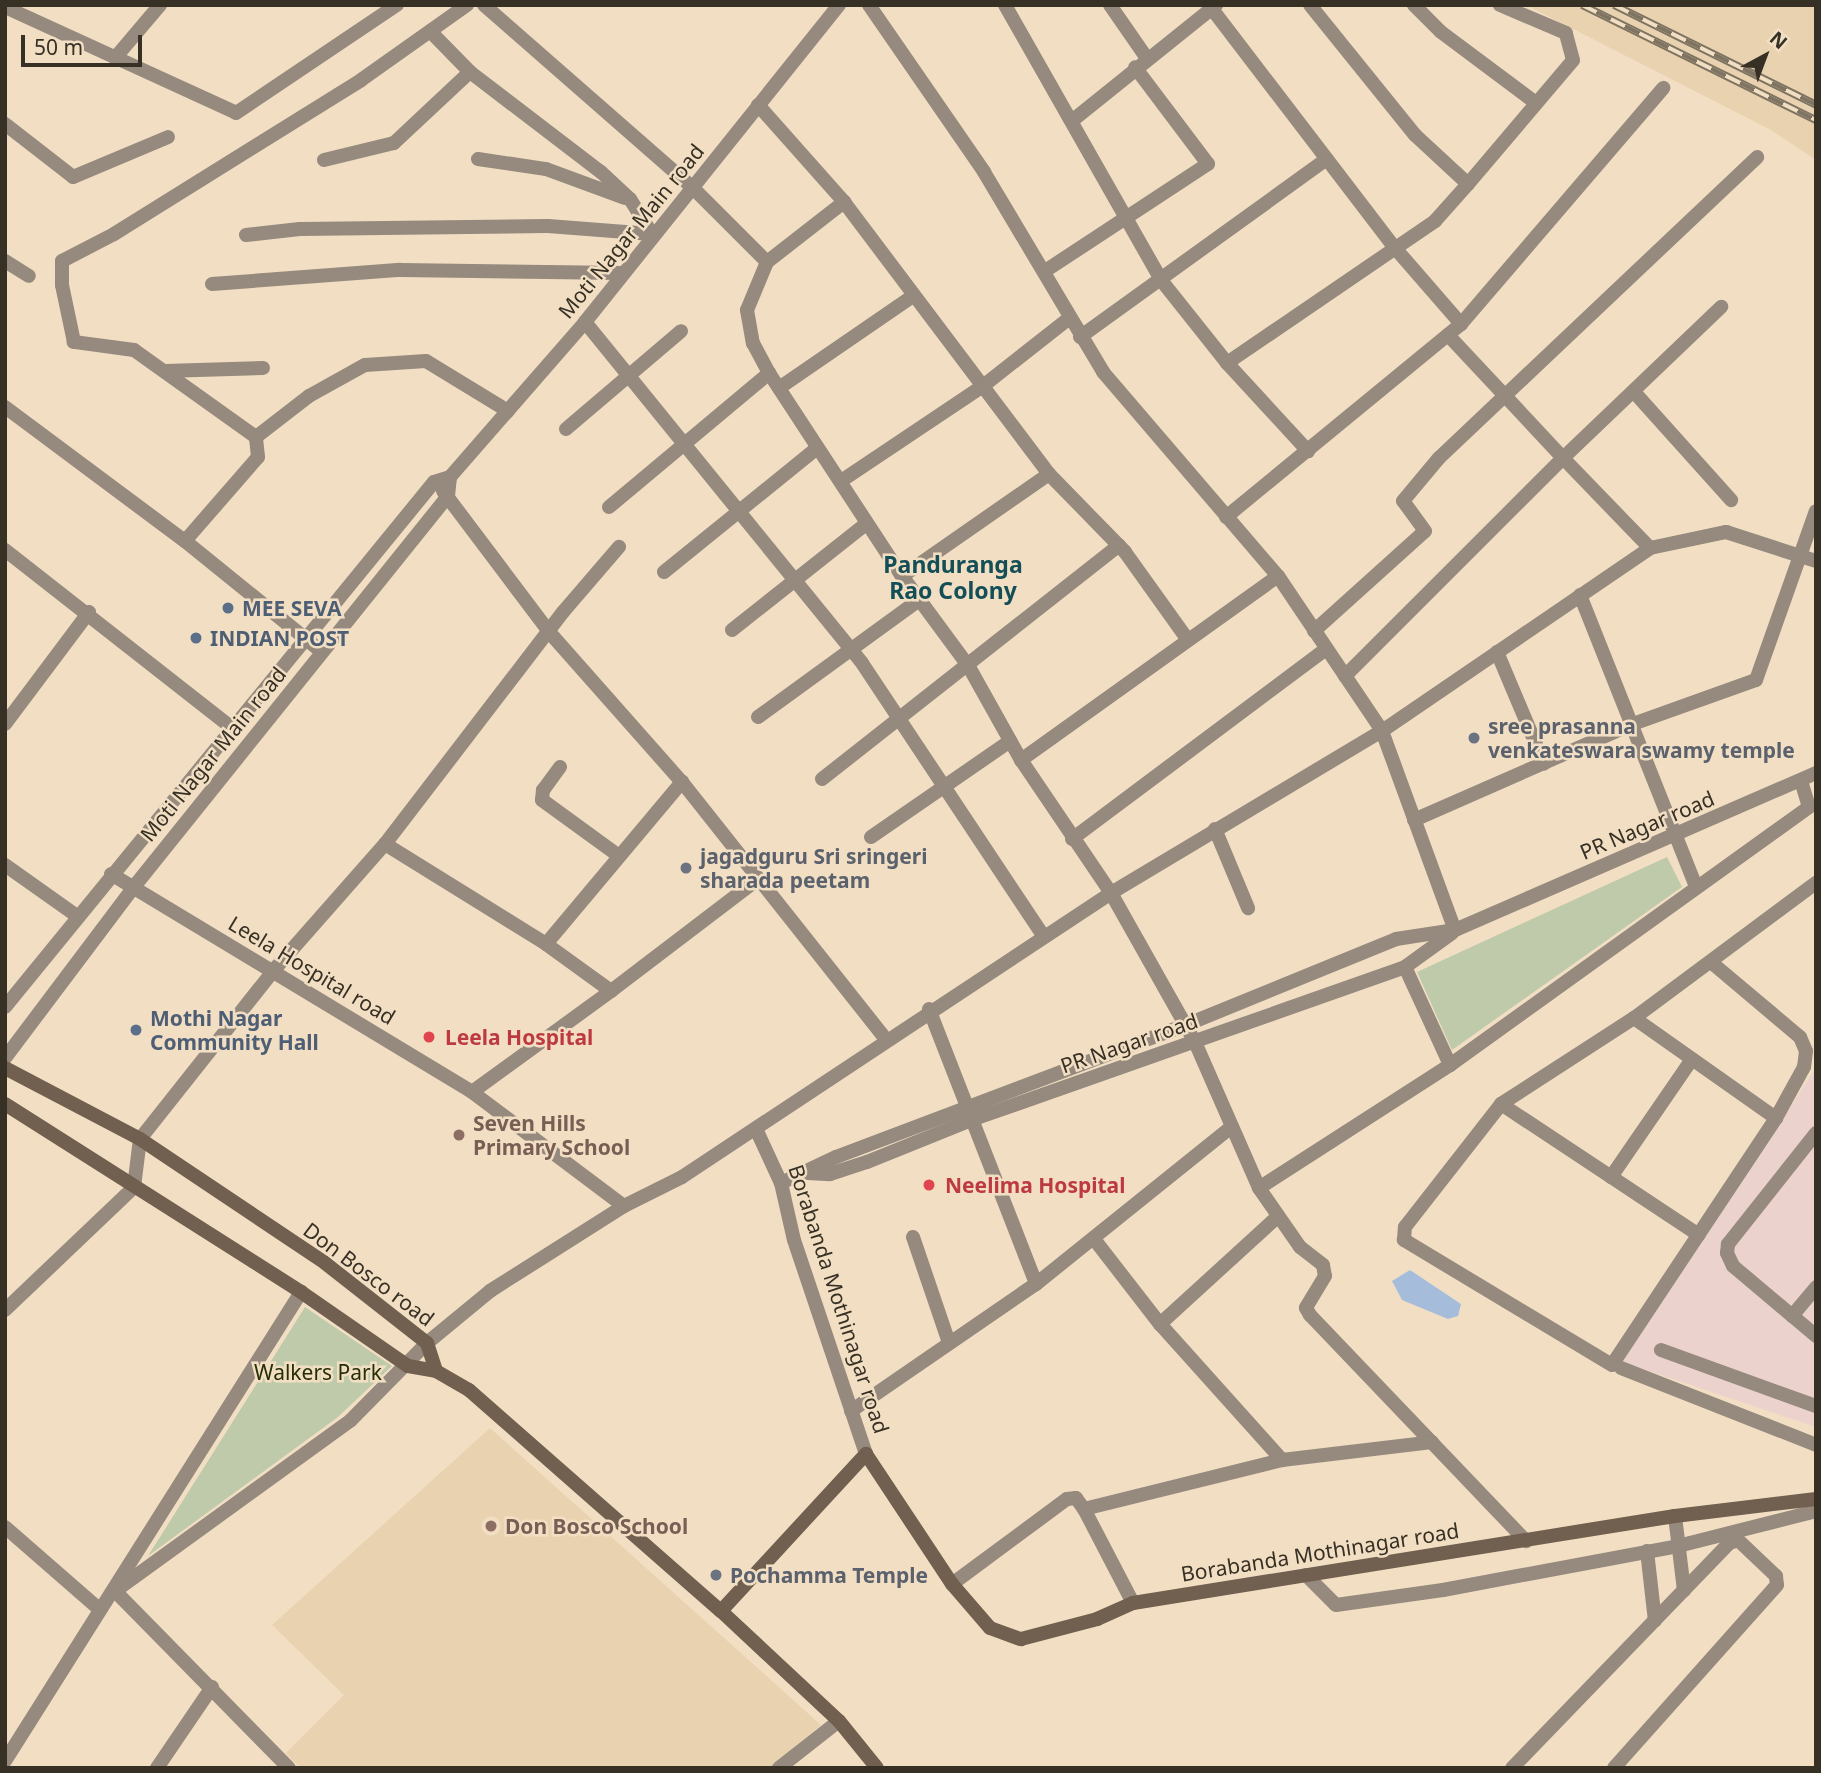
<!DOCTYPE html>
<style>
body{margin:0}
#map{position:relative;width:1821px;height:1773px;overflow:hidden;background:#f2dfc3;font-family:"Noto Sans",sans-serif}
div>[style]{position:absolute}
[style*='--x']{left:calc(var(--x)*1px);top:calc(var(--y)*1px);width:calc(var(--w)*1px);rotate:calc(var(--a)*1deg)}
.industrial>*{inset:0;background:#ebd2cc}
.built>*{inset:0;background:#e9d2af}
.green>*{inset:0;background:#bfcaab}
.water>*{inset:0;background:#a5bddb}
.minor>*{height:14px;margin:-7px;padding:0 7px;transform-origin:7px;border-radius:7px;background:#96897e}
.tertiary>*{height:14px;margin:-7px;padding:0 7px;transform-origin:7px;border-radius:7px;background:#96897e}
.secondary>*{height:14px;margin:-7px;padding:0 7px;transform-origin:7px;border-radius:7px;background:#715f4f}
.rail>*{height:8px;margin-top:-4px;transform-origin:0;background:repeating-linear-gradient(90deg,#f2dfc3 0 16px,#7f7462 0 32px);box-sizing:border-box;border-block:2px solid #7f7462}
.dots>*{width:19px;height:19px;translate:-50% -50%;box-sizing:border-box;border:4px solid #f2dfc3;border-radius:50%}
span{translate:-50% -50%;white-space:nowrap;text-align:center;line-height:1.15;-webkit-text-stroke:5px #f2dfc3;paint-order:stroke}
.street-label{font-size:21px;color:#373025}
.service-label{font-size:21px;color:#4e5e75;font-weight:700}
.left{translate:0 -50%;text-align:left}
.worship-label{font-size:21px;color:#5b616d;font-weight:700}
.health-label{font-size:21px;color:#be3a42;font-weight:700}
.education-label{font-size:21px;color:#785e54;font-weight:700}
.park-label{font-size:21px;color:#242f06}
.neighbourhood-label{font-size:23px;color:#144f58;font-weight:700}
.frame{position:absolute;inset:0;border:7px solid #373025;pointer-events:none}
.north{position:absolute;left:1730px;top:21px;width:70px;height:70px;-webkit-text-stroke:5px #f2dfc3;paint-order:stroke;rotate:41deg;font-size:19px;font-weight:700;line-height:28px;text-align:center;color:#373025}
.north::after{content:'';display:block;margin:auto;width:24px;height:32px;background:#373025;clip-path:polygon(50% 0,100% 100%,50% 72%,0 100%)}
.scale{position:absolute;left:21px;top:35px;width:121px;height:32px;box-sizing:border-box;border:4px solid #373025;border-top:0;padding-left:9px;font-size:21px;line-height:24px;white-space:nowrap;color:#373025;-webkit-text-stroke:5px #f2dfc3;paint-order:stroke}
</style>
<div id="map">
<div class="industrial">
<i style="clip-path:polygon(1816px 1068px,1816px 1427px,1622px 1362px)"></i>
</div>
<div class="built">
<i style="clip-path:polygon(1526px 5px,1816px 5px,1816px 160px,1771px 130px)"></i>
<i style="clip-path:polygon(490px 1428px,821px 1725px,769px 1768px,300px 1768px,286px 1753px,344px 1695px,272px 1625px)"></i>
</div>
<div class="green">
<i style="clip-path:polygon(1667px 857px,1682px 887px,1452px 1050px,1417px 972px)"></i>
<i style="clip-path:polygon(305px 1307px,392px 1366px,338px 1417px,148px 1556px)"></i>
</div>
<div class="water">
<i style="clip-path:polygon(1410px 1270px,1461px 1304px,1458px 1316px,1448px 1319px,1402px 1300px,1392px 1281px)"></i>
</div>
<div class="minor">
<i style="--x:484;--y:5;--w:279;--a:41.2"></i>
<i style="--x:694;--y:189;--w:103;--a:45"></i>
<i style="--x:767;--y:262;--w:52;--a:112.6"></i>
<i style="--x:747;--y:310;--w:34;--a:80"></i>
<i style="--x:753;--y:343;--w:34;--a:62"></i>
<i style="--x:769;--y:373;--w:243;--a:56.8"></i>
<i style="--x:902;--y:576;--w:113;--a:53.6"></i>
<i style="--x:969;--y:667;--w:107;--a:60.8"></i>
<i style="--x:1021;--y:760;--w:161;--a:55.9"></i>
<i style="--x:1111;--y:893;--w:316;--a:-30.9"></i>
<i style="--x:1382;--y:731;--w:325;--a:-34.3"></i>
<i style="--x:1650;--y:548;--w:78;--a:-11.9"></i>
<i style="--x:1726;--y:532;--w:95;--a:17.9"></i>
<i style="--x:1005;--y:5;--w:316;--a:60.4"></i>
<i style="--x:1161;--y:280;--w:106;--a:51.5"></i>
<i style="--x:1227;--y:363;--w:120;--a:47.4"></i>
<i style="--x:1110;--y:5;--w:63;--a:55.3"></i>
<i style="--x:1209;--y:5;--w:306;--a:52.6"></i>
<i style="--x:1395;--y:248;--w:101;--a:49"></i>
<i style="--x:1414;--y:5;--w:38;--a:45"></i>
<i style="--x:1441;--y:32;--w:119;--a:36.8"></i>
<i style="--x:5;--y:7;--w:254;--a:24.6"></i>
<i style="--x:236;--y:113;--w:194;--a:-33.9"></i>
<i style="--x:115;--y:58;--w:70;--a:-49.7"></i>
<i style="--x:470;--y:72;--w:165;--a:37.4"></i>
<i style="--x:601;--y:172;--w:40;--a:43"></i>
<i style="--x:630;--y:199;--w:41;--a:57.8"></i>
<i style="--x:758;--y:105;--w:130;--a:48.4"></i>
<i style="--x:844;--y:202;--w:341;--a:53"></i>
<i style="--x:1049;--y:474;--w:179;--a:145.2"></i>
<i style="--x:1073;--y:120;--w:184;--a:-38.8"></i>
<i style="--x:5;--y:124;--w:86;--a:37.9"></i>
<i style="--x:73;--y:177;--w:103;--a:-22.8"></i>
<i style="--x:478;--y:159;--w:69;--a:8.4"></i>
<i style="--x:546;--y:169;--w:84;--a:20.2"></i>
<i style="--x:324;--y:160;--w:72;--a:-13.7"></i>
<i style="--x:394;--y:143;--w:104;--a:-43.1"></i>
<i style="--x:470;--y:72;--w:54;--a:-134.3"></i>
<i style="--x:1468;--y:184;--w:162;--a:-49.7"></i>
<i style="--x:1573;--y:60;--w:28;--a:-105"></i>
<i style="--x:1566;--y:33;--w:72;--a:-157"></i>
<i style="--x:246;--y:235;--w:54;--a:-6.3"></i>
<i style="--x:300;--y:229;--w:248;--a:-0.7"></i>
<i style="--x:548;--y:226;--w:104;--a:4.4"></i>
<i style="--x:5;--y:261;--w:28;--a:32"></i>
<i style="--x:767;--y:262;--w:98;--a:-37.9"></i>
<i style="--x:1045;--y:271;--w:195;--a:-33.3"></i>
<i style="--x:1208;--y:164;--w:121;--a:-127"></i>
<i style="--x:212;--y:284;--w:189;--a:-4.3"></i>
<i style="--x:400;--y:270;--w:223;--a:0.8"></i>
<i style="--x:585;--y:322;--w:439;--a:50.9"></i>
<i style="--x:862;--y:663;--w:325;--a:56.4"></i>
<i style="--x:1448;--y:335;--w:168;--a:46.9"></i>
<i style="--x:1563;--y:458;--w:219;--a:-43.7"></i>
<i style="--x:1080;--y:337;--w:304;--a:-35.8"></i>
<i style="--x:1227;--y:363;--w:252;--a:-34.3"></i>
<i style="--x:1435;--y:221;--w:50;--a:-48.3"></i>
<i style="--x:1468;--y:184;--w:72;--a:-137.2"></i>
<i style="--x:1415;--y:135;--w:167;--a:-128.9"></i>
<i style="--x:165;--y:371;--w:98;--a:-1.8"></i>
<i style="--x:779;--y:388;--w:163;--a:-34.5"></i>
<i style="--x:1635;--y:393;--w:144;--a:48.1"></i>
<i style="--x:5;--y:407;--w:224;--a:36.7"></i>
<i style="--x:185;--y:541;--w:176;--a:39"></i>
<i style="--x:566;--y:429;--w:151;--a:-40.4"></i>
<i style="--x:256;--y:437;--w:67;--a:-37.7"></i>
<i style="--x:309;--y:396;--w:64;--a:-29"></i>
<i style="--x:365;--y:365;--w:61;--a:-3.8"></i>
<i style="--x:426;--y:361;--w:96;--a:31.4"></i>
<i style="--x:1049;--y:474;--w:109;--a:45.7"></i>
<i style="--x:1125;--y:552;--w:108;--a:54.4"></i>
<i style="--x:841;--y:481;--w:171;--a:-33.8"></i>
<i style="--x:983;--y:386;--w:108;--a:-38.2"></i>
<i style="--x:609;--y:507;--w:209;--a:-39.9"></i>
<i style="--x:1226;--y:517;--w:304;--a:-39.4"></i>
<i style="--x:1461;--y:324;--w:311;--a:-49.4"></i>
<i style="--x:185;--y:541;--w:111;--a:-49"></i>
<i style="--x:258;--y:457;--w:20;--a:-96"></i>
<i style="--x:256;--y:437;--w:150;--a:-144.5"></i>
<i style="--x:134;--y:350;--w:61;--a:-172.4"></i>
<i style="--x:74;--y:342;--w:58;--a:-101.9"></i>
<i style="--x:62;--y:285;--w:24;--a:-90"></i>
<i style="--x:62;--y:261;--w:59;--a:-27.4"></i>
<i style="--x:114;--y:234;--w:291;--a:-31.9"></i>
<i style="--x:361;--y:80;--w:130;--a:-35.3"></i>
<i style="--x:5;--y:550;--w:287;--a:38.1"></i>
<i style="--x:664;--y:572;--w:197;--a:-39"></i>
<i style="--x:1580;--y:595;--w:313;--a:68.3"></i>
<i style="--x:732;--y:630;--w:172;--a:-38.4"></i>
<i style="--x:1314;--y:631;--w:149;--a:-42"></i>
<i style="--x:1425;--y:531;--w:37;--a:-126"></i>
<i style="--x:1403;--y:501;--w:56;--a:-50.1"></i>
<i style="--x:1439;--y:458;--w:438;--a:-43.4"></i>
<i style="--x:1497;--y:652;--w:121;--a:67.1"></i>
<i style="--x:1345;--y:676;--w:308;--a:-45"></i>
<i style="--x:1563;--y:458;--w:125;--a:46"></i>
<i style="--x:758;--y:717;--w:199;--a:-36"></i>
<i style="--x:5;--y:724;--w:140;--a:-53.1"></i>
<i style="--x:1021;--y:760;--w:316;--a:-35.6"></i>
<i style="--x:560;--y:767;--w:29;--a:126"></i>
<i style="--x:543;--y:790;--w:10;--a:96"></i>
<i style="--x:542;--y:800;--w:95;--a:36"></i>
<i style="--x:822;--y:779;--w:378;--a:-38.2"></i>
<i style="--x:1414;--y:820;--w:236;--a:-23.7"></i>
<i style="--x:1630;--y:725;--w:134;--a:-19.7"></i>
<i style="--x:1756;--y:680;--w:179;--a:-70.5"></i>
<i style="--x:1215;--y:829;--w:86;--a:67.3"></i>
<i style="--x:871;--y:837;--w:169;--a:-34.6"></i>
<i style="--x:1072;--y:839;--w:317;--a:-36.8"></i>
<i style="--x:385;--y:844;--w:190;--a:31.8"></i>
<i style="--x:546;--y:944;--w:212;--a:-50"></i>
<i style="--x:5;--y:865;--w:88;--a:35.3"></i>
<i style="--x:111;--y:874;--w:422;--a:31.1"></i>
<i style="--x:472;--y:1092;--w:190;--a:36.9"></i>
<i style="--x:1455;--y:930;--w:394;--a:-23.5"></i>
<i style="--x:1712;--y:963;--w:115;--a:40.1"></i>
<i style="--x:1800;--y:1037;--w:15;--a:67"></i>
<i style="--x:1806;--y:1051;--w:16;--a:97"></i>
<i style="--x:1804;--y:1067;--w:58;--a:118.8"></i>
<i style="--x:1776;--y:1118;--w:296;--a:123.6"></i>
<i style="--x:1612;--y:1365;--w:243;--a:-149"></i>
<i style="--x:1404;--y:1240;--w:13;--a:-86"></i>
<i style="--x:1405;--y:1227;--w:156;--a:-52"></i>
<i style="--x:1501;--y:1104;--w:158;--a:-32.9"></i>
<i style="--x:1634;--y:1018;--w:227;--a:-36.6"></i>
<i style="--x:1405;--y:967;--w:108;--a:65.3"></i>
<i style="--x:611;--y:991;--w:185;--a:-37.3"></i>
<i style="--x:929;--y:1009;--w:295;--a:68.7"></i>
<i style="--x:1634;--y:1018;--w:174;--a:35.2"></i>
<i style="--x:1195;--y:1042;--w:159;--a:66.3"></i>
<i style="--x:1259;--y:1188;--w:72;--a:55.2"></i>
<i style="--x:1300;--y:1247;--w:29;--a:38"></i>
<i style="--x:1323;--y:1265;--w:11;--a:80"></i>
<i style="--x:1325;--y:1276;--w:37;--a:121"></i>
<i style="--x:1306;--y:1308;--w:8;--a:60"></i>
<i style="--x:1310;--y:1315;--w:313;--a:46.3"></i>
<i style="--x:472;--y:1092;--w:172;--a:-36"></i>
<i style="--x:611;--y:991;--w:80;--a:-144.1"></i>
<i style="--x:1501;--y:1104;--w:237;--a:33.5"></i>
<i style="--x:1816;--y:1133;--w:142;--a:128.4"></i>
<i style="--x:1728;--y:1244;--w:9;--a:96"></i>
<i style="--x:1727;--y:1253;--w:14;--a:65"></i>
<i style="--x:1733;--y:1266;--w:109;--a:40.1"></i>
<i style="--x:1611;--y:1177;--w:143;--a:-55.5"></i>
<i style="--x:1259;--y:1188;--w:227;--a:-32.8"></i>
<i style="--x:1450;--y:1065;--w:442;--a:-35.7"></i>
<i style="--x:1809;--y:807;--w:27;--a:-107"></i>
<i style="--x:913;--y:1237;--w:112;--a:71.2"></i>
<i style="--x:1094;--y:1239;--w:108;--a:52.2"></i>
<i style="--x:1160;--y:1324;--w:183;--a:48.1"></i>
<i style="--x:5;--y:1310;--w:178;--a:-43.6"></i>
<i style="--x:134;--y:1187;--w:48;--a:-82.9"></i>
<i style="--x:140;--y:1139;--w:214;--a:-51.6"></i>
<i style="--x:273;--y:971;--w:169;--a:-48.6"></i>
<i style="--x:385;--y:844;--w:292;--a:-52.5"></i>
<i style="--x:563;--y:612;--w:86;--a:-49.3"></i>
<i style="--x:1792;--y:1316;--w:38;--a:-50"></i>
<i style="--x:1160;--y:1324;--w:159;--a:-42.4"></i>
<i style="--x:1661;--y:1350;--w:165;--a:19.9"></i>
<i style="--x:1621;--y:1368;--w:210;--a:21.5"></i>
<i style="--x:851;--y:1411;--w:224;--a:-34.5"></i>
<i style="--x:1036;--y:1284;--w:250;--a:-38.8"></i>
<i style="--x:1675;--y:1516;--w:75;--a:83.1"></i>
<i style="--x:5;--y:1527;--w:126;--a:41.1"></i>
<i style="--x:1647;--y:1551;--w:70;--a:83.5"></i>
<i style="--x:1306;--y:1575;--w:42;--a:45"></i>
<i style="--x:1336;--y:1605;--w:108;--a:-8"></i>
<i style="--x:1443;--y:1590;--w:239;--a:-10.6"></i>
<i style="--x:1678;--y:1546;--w:142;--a:-14.2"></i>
<i style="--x:952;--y:1584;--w:143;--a:-36.5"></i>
<i style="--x:1067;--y:1499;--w:9;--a:-6"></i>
<i style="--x:1076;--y:1498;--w:14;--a:54"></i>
<i style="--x:115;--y:1591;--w:248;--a:45.5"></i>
<i style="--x:1133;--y:1603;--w:106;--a:-117.5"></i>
<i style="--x:1084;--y:1509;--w:204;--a:-13.9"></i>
<i style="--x:1282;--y:1460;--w:151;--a:-6.8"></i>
<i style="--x:157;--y:1768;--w:98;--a:-55.8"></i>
<i style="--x:1512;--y:1768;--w:313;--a:-46"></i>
<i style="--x:1729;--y:1543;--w:9;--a:-18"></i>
<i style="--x:1738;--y:1540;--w:52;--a:43.5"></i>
<i style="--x:1776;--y:1576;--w:9;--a:84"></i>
<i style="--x:1777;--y:1585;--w:245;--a:131.7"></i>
</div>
<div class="tertiary">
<i style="--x:869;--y:5;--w:203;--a:55.4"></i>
<i style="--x:984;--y:172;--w:233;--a:59.2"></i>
<i style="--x:1103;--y:372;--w:269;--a:49.4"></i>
<i style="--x:1278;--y:576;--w:187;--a:56.1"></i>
<i style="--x:1382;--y:731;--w:212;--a:69.9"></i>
<i style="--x:443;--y:491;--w:178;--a:53"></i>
<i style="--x:550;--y:633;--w:199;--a:48.5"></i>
<i style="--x:682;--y:782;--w:328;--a:51.6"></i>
<i style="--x:5;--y:1007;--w:678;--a:-50.75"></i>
<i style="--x:434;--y:482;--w:17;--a:-17"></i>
<i style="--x:450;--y:477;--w:206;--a:-48.9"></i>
<i style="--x:585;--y:322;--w:406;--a:-51.3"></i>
<i style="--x:5;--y:1058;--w:213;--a:-53"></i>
<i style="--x:133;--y:888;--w:503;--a:-51.22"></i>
<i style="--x:448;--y:496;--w:19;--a:-84"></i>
<i style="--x:756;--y:1129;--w:60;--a:65.2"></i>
<i style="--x:781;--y:1183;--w:58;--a:77.2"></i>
<i style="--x:794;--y:1240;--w:226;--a:71.4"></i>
<i style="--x:808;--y:1173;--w:22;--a:3"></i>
<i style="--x:830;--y:1174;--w:39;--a:-18"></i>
<i style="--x:867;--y:1162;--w:115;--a:-21.9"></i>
<i style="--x:974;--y:1119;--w:457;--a:-19.4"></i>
<i style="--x:1405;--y:967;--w:58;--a:-35.9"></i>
<i style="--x:781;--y:1183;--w:61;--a:-25.3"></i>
<i style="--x:836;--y:1157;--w:376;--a:-20.7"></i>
<i style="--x:1188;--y:1024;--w:225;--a:-22.2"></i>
<i style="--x:1396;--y:939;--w:60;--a:-8.7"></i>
<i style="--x:115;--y:1591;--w:291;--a:-35.9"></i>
<i style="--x:351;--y:1420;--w:108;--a:-45.4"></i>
<i style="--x:427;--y:1343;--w:82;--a:-39.5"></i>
<i style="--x:490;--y:1291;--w:159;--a:-32.4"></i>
<i style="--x:624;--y:1206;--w:65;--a:-26.6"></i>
<i style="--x:682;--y:1177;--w:514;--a:-33.5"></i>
<i style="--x:1111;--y:893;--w:171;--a:60.6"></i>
<i style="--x:5;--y:1761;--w:555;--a:-57.74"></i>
<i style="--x:779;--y:1768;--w:76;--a:-38.1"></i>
</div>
<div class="secondary">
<i style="--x:5;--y:1068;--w:153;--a:27.7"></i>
<i style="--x:140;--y:1139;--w:223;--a:33.8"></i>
<i style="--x:325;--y:1263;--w:130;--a:38.1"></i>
<i style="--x:427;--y:1343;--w:29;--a:72"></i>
<i style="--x:5;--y:1104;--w:351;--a:32.4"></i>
<i style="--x:301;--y:1292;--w:130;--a:34.7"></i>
<i style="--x:408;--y:1366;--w:28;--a:10"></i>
<i style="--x:436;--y:1371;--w:38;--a:30"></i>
<i style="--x:469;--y:1390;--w:335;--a:41.3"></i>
<i style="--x:721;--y:1611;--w:161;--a:43"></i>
<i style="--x:839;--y:1721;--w:60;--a:51"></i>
<i style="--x:721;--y:1611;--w:214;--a:-47.3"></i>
<i style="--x:866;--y:1454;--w:156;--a:56.5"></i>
<i style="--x:952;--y:1584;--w:58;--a:49.2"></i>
<i style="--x:990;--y:1628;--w:33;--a:20"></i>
<i style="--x:1021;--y:1639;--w:79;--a:-14.7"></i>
<i style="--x:1097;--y:1619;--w:39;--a:-24"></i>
<i style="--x:1133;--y:1603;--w:549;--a:-9.12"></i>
<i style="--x:1675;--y:1516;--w:142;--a:-6.9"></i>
</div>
<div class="rail">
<i style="--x:1582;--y:5;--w:261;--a:26.2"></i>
<i style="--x:1614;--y:5;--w:225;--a:26.3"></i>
</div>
<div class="dots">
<i style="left:228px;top:608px;background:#5c6f8a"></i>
<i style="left:196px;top:638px;background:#5c6f8a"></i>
<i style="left:1474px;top:738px;background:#6b7280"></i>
<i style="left:686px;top:868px;background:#6b7280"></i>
<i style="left:136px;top:1030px;background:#5c6f8a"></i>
<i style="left:429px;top:1037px;background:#e0444e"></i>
<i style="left:459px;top:1135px;background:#8d6e63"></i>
<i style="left:929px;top:1185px;background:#e0444e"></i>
<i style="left:491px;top:1526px;background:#8d6e63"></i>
<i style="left:716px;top:1575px;background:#6b7280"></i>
</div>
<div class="street-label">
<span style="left:631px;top:231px;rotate:-51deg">Moti Nagar Main road</span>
<span style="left:213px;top:754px;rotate:-51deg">Moti Nagar Main road</span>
<span style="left:1647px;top:825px;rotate:-23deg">PR Nagar road</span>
<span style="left:312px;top:970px;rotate:31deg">Leela Hospital road</span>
<span style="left:1129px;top:1043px;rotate:-19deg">PR Nagar road</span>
<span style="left:369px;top:1274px;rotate:37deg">Don Bosco road</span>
<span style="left:839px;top:1299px;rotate:72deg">Borabanda Mothinagar road</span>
<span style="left:1320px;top:1552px;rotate:-9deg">Borabanda Mothinagar road</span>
</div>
<div class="service-label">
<span class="left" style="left:242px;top:608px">MEE SEVA</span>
<span class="left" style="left:210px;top:638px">INDIAN POST</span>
<span class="left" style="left:150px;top:1030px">Mothi Nagar<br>Community Hall</span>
</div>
<div class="worship-label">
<span class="left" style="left:1488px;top:738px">sree prasanna<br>venkateswara swamy temple</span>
<span class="left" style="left:700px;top:868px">jagadguru Sri sringeri<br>sharada peetam</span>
<span class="left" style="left:730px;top:1575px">Pochamma Temple</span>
</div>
<div class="health-label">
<span class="left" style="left:445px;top:1037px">Leela Hospital</span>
<span class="left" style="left:945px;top:1185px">Neelima Hospital</span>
</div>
<div class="education-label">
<span class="left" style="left:473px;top:1135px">Seven Hills<br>Primary School</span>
<span class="left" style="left:505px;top:1526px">Don Bosco School</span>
</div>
<div class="park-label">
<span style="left:318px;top:1372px">Walkers Park</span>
</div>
<div class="neighbourhood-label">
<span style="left:953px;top:577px">Panduranga<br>Rao Colony</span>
</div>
<div class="frame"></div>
<div class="north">N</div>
<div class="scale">50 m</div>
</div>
